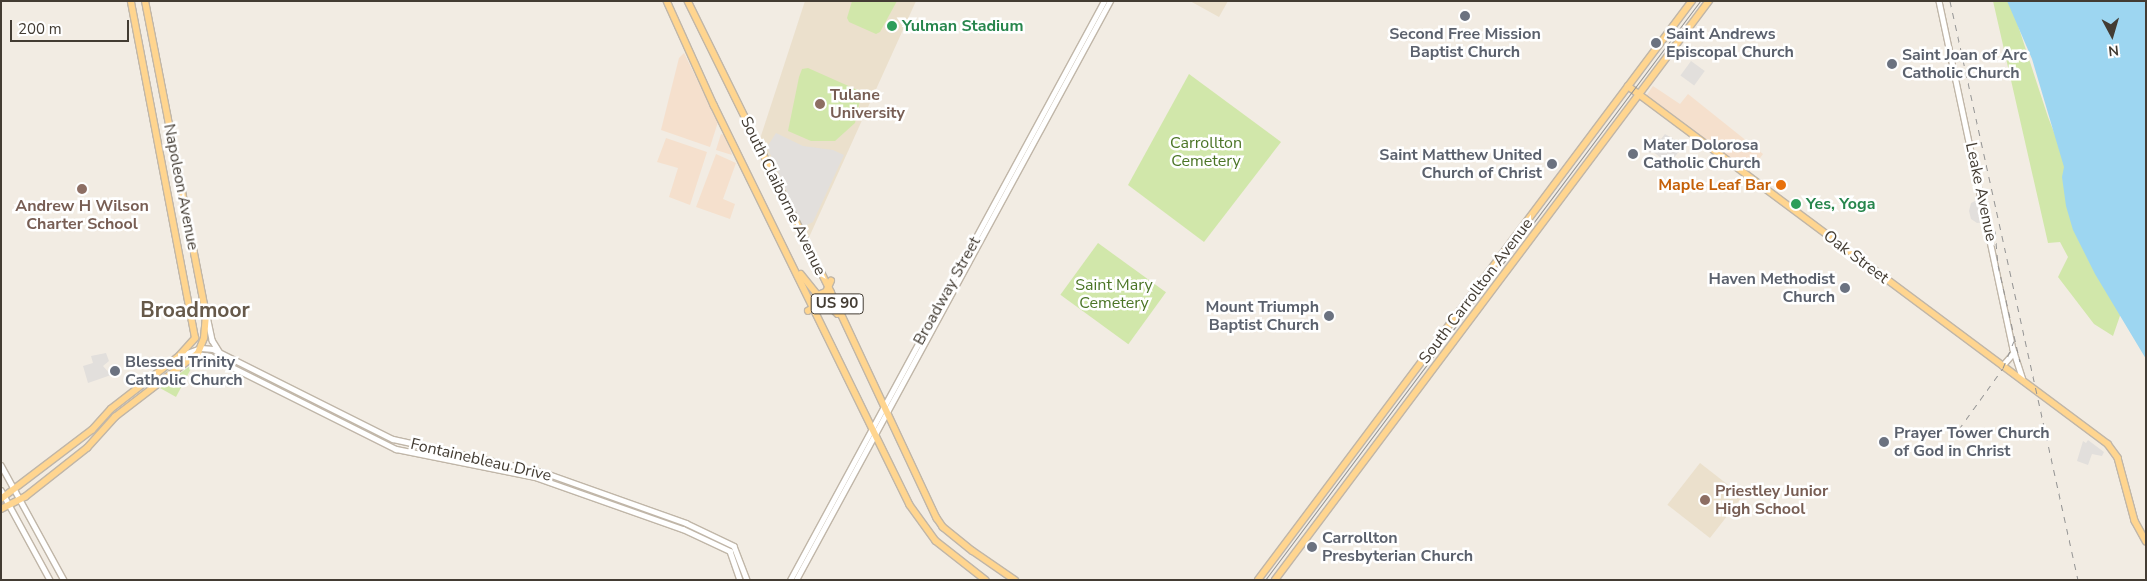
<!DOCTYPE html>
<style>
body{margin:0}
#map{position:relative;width:2147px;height:581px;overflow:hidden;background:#f2ece3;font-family:"Nunito Sans",sans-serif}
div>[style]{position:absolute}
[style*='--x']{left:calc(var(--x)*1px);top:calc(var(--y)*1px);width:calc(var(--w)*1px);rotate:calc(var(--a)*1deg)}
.commercial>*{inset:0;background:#f5e0cd}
.education>*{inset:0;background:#ebe0cc;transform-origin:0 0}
.green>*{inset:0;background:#d1e7aa;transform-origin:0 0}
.parking>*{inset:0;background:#e2dfdc;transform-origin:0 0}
.water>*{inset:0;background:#9dd6f1}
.roads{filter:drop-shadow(1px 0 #c0b6a8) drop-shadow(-1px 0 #c0b6a8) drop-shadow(0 1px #c0b6a8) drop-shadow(0 -1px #c0b6a8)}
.minor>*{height:4.5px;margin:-2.25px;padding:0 2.25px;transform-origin:2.25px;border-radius:2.25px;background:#fff}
.major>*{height:5.5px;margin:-2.75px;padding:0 2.75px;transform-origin:2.75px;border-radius:2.75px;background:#ffd58f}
.tram>*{height:1px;margin:-0.5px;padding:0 0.5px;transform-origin:0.5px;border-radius:0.5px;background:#939393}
.rail>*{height:1px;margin-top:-0.5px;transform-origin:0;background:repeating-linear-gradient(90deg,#939393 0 6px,transparent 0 12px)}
.dots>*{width:14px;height:14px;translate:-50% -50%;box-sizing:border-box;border:2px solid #fff;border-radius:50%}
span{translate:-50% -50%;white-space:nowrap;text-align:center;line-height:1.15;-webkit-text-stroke:5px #fff;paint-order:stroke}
.shield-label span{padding:1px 4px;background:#fff;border:1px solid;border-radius:4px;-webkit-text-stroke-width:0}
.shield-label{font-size:15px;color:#433c33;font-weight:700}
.leisure-label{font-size:16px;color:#27864d;font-weight:700}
.left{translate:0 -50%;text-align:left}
.worship-label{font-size:16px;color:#5b616d;font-weight:700}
.right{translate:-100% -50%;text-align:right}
.education-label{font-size:16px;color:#785e54;font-weight:700}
.park-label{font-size:16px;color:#4b7526}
.food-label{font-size:16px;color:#c56008;font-weight:700}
.street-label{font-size:16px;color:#433c33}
.district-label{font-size:21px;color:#66594a;font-weight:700}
.frame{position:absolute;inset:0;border:2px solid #433c33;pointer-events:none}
.north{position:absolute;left:2087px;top:10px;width:50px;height:50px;-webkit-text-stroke:4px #fff;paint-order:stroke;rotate:174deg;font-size:14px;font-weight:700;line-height:20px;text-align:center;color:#433c33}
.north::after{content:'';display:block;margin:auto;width:18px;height:22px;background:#433c33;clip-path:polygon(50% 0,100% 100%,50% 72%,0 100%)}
.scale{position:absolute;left:10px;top:20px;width:119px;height:22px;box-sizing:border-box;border:2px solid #433c33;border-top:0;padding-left:6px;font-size:15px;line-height:18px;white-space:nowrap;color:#433c33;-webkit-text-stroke:4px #fff;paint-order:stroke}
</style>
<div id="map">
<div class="commercial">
<i style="clip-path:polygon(684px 53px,718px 122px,710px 147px,661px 130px,679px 58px)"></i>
<i style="clip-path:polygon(1653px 86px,1680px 104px,1688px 94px,1763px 154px,1749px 173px,1646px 96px)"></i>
<i style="clip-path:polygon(721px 134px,725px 135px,732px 155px,716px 150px)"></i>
<i style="clip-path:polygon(666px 138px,707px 152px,690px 205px,669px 197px,678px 168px,657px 162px)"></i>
<i style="clip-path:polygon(716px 154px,736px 163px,723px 199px,735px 204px,730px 219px,696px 207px)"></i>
</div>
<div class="education">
<i style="clip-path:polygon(805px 1px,916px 1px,806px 244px,758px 145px)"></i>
<i style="clip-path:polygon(1190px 1px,1228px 1px,1219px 17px)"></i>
<i style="left:1700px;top:463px;width:54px;height:53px;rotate:38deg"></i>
</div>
<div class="green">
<i style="clip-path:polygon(852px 1px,897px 1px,880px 32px,876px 34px,849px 22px,847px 18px)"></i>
<i style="clip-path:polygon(1993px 1px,2010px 1px,2048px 117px,2123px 307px,2113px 336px,2094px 324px,2058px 277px,2068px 257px,2060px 242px,2048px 243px)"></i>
<i style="clip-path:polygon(808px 68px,862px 92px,855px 123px,835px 141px,811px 141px,788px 131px,799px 77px,802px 69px)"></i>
<i style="clip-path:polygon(1189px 74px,1281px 142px,1204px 242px,1128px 185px)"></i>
<i style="left:1098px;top:243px;width:84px;height:64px;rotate:36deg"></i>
<i style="clip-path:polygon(194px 363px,176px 397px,160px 388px)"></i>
</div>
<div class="parking">
<i style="left:1691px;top:61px;width:17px;height:18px;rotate:36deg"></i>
<i style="clip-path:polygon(776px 133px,803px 146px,833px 150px,844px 155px,813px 222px,803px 227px,767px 147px)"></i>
<i style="clip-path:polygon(1665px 134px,1684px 145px,1669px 164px,1652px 151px,1650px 153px,1645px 150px,1655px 137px,1661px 139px)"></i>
<i style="clip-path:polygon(1979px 199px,1984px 222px,1977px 223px,1971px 219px,1969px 211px,1971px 203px)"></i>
<i style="clip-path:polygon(106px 353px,109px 361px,103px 366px,111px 375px,88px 383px,83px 366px,93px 363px,91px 356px)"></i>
<i style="clip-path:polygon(2088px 440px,2104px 452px,2102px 456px,2092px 454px,2088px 465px,2077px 461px,2083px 441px,2086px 443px)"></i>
</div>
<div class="water">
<i style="clip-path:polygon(2007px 1px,2146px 1px,2146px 359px,2095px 274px,2073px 230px,2066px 206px,2062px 177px,2064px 167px,2032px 59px)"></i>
</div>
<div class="roads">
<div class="minor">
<i style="--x:1939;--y:1;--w:356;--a:78"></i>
<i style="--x:2013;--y:349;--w:33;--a:72"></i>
<i style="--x:207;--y:316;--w:25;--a:78"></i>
<i style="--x:212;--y:340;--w:13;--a:58"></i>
<i style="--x:179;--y:356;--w:23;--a:-20"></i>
<i style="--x:201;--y:348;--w:12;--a:5"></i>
<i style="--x:213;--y:349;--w:201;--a:26.6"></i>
<i style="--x:393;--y:439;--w:154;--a:12.4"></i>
<i style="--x:543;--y:472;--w:152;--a:19.6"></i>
<i style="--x:686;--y:523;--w:53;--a:25.6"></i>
<i style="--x:734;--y:546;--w:36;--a:69"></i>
<i style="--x:192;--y:360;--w:11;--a:-27"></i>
<i style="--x:202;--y:355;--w:8;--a:7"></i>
<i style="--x:210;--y:356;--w:208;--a:26.6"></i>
<i style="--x:396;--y:449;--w:142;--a:11.4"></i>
<i style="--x:535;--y:477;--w:157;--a:19.4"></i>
<i style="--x:683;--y:529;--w:52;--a:25.1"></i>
<i style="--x:730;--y:551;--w:31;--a:71"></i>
<i style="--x:2002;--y:366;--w:18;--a:-49"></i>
<i style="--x:1;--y:465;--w:131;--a:61.3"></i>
<i style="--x:1;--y:490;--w:102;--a:61.4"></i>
<i style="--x:790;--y:580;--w:659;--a:-61.53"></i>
<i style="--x:796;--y:580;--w:659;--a:-61.53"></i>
</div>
<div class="major">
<i style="--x:667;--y:1;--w:114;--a:65.7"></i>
<i style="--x:714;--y:105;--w:445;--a:63.9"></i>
<i style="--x:910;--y:505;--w:44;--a:54.2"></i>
<i style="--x:936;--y:541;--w:63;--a:38"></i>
<i style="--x:688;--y:1;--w:324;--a:63.8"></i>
<i style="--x:831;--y:292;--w:250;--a:64.9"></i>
<i style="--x:937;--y:518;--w:11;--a:56"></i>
<i style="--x:943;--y:527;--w:38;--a:39"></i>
<i style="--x:973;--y:551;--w:51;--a:34.6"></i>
<i style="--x:1628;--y:86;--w:599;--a:36.72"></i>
<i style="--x:2108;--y:444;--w:17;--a:54"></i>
<i style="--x:2118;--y:458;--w:65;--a:74.9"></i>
<i style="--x:2135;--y:521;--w:23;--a:61"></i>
<i style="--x:801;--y:274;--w:27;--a:51"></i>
<i style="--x:818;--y:295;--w:9;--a:-21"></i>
<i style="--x:826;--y:292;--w:12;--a:-66"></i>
<i style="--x:808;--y:311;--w:20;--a:-30"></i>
<i style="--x:825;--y:301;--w:18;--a:45"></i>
<i style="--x:1;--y:499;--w:114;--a:-37.2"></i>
<i style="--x:92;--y:430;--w:28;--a:-48"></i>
<i style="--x:111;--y:409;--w:86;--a:-37.9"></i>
<i style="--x:179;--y:356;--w:24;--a:-48"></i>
<i style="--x:195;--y:338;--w:343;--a:-100.8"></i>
<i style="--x:1;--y:509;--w:27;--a:-27"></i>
<i style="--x:25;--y:497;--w:79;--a:-38.3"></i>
<i style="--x:87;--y:448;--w:42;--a:-47.9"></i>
<i style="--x:115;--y:417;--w:105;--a:-37.6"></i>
<i style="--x:198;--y:353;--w:16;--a:-68"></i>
<i style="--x:204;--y:338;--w:23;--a:-85"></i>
<i style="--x:206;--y:315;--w:320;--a:-101"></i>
<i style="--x:1258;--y:580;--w:724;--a:-53.15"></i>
<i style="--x:1275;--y:580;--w:724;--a:-53.15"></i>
</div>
</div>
<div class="tram">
<i style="--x:1265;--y:580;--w:724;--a:-53.08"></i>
</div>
<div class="rail">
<i style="--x:1950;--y:1;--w:593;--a:77.53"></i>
<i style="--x:1995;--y:231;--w:34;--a:85"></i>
<i style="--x:1998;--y:265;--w:99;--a:77.2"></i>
<i style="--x:1959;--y:429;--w:75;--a:-54.2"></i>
<i style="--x:2003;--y:368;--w:29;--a:-68"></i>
</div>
<div class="dots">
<i style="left:1465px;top:16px;background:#6b7280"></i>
<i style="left:892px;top:26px;background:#2e9e5b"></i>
<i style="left:1656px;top:43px;background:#6b7280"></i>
<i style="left:1892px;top:64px;background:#6b7280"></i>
<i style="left:820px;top:104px;background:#8d6e63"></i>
<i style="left:1633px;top:154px;background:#6b7280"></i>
<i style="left:1552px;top:164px;background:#6b7280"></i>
<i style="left:1781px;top:185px;background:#e8710a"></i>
<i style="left:82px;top:189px;background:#8d6e63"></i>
<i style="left:1796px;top:204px;background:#2e9e5b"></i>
<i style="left:1845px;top:288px;background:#6b7280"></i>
<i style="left:1329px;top:316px;background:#6b7280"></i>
<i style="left:115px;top:371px;background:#6b7280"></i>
<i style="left:1884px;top:442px;background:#6b7280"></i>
<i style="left:1705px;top:500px;background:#8d6e63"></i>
<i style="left:1312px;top:547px;background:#6b7280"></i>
</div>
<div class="shield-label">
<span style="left:837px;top:304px">US 90</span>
</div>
<div class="leisure-label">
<span class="left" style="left:902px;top:26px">Yulman Stadium</span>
<span class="left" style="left:1806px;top:204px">Yes, Yoga</span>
</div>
<div class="worship-label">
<span style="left:1465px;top:43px">Second Free Mission<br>Baptist Church</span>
<span class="left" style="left:1666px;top:43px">Saint Andrews<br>Episcopal Church</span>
<span class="left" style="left:1902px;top:64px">Saint Joan of Arc<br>Catholic Church</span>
<span class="left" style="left:1643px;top:154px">Mater Dolorosa<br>Catholic Church</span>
<span class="right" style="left:1542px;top:164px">Saint Matthew United<br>Church of Christ</span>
<span class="right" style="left:1835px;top:288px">Haven Methodist<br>Church</span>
<span class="right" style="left:1319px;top:316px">Mount Triumph<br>Baptist Church</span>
<span class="left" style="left:125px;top:371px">Blessed Trinity<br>Catholic Church</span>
<span class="left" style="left:1894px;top:442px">Prayer Tower Church<br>of God in Christ</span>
<span class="left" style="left:1322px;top:547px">Carrollton<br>Presbyterian Church</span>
</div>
<div class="education-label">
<span class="left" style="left:830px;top:104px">Tulane<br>University</span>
<span style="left:82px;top:215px">Andrew H Wilson<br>Charter School</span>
<span class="left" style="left:1715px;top:500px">Priestley Junior<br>High School</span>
</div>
<div class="park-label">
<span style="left:1206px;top:152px">Carrollton<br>Cemetery</span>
<span style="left:1114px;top:294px">Saint Mary<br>Cemetery</span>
</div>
<div class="food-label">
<span class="right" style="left:1771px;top:185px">Maple Leaf Bar</span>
</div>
<div class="street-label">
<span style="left:181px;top:187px;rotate:79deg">Napoleon Avenue</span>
<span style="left:1981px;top:192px;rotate:78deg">Leake Avenue</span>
<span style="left:783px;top:196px;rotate:64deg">South Claiborne Avenue</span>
<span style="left:1856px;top:257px;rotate:37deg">Oak Street</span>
<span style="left:947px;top:291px;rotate:-61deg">Broadway Street</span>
<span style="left:1476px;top:291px;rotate:-53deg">South Carrollton Avenue</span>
<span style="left:481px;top:460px;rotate:13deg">Fontainebleau Drive</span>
</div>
<div class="district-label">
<span style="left:195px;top:310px">Broadmoor</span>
</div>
<div class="frame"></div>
<div class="north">N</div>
<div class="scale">200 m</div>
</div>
